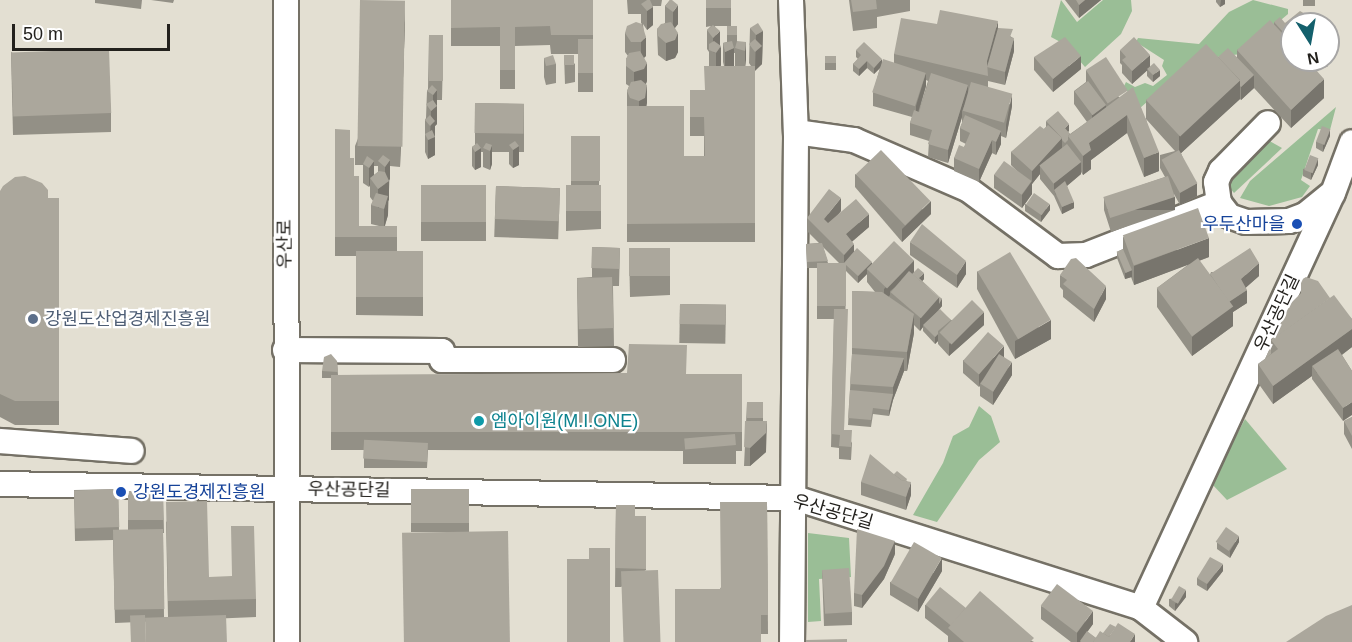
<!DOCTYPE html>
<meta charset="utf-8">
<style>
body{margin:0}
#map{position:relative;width:1352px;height:642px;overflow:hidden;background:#e3dfd2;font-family:Helvetica,"Noto Sans KR",sans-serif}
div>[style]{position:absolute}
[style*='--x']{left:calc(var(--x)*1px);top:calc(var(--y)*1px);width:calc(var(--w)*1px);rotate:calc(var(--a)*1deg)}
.green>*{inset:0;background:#9abe96}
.roads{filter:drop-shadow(2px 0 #757166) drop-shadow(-2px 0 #757166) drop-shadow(0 2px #757166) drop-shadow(0 -2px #757166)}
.minor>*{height:24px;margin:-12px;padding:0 12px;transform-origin:12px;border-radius:12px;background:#fff}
.wall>*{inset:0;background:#939086;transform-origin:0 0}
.shaded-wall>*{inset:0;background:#78756d;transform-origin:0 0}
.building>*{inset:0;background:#aba79c;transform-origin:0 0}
.dots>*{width:16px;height:16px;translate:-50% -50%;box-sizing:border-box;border:3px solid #fff;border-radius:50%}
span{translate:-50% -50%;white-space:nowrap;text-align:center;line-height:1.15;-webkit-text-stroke:4.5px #fff;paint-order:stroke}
.transit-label{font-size:18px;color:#164399}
.right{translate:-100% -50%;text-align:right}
.left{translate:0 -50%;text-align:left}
.street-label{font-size:18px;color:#23211d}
.service-label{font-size:18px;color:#4e5e75}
.culture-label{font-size:18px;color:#0d838f}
.north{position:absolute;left:1280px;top:12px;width:60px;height:60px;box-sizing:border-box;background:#fff;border:2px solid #a7a6a5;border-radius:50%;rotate:169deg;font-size:16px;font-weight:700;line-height:24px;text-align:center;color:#23211d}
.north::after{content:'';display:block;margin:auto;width:21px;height:27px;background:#14606c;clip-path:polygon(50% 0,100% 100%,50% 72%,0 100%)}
.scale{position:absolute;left:12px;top:24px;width:158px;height:27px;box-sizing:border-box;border:3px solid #23211d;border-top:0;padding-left:8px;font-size:18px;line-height:21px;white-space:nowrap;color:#23211d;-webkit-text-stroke:4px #fff;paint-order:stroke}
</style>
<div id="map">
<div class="green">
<i style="clip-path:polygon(1061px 0,1077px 22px,1103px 0,1131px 0,1132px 11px,1121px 34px,1085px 67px,1066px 45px,1051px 37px)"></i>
<i style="clip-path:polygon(1253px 0,1288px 9px,1288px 14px,1241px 54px,1194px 60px,1139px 109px,1124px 86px,1126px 82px,1135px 87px,1145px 83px,1153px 86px,1167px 75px,1162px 66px,1164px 60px,1136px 42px,1138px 38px,1199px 44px,1229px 12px)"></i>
<i style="clip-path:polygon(1336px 107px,1330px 130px,1318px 129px,1301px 180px,1310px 186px,1302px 197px,1269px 206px,1240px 198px,1250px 181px)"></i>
<i style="clip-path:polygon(1268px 140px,1282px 148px,1234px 193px,1225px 182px)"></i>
<i style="clip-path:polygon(979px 406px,991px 416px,1000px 442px,979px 460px,937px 522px,913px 515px,943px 463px,953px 436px,969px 427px)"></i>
<i style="clip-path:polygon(1245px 419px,1287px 469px,1227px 500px,1211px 483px)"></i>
<i style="clip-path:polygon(808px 533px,849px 538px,851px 577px,819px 579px,821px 621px,808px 622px)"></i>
</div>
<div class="roads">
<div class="minor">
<i style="--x:286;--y:0;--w:642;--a:89.91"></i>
<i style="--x:791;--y:0;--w:137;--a:87.9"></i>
<i style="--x:796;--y:137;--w:505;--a:90.45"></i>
<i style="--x:796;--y:132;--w:59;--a:7.9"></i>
<i style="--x:854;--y:140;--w:125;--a:23.5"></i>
<i style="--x:969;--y:190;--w:111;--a:36.6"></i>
<i style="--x:1058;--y:256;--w:28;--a:-2"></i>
<i style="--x:1086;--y:255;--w:143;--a:-21.4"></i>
<i style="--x:1219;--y:203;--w:21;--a:-98"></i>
<i style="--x:1216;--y:182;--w:12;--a:-66"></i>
<i style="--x:1221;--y:171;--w:67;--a:-45.6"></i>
<i style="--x:1219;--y:203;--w:16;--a:52"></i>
<i style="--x:1229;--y:216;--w:18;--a:19"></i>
<i style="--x:1246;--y:222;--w:43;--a:-1.3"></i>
<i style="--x:1289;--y:221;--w:17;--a:-21"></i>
<i style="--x:1305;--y:215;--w:32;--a:-39"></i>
<i style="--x:285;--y:350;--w:157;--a:0.4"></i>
<i style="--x:442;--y:351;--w:9;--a:90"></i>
<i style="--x:442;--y:360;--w:171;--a:0"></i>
<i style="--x:0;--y:441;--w:132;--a:4.3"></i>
<i style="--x:0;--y:484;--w:795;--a:1.01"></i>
<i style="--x:795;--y:498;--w:363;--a:17.6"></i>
<i style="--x:1141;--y:608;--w:457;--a:-65.2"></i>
<i style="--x:1333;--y:193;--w:54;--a:-69.6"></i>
<i style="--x:1141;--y:608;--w:56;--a:37.7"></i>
</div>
</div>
<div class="wall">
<i style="clip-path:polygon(95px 0,142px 0,141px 9px,95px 3px)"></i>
<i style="clip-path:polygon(151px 0,174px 0,173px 3px)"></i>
<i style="clip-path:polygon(451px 0,593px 0,593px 92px,578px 92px,578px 54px,551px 54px,550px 45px,515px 46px,515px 89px,500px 89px,500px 46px,451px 46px)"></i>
<i style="clip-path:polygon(evenodd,627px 0,662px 0,661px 6px,653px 6px,653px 25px,647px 30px,643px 24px,646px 56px,644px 57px,647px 81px,646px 84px,646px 106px,684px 156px,704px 156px,704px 136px,690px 136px,690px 117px,705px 90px,709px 66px,709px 52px,707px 49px,707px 30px,711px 26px,706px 27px,706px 0,731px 0,731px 26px,737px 26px,737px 42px,746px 42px,745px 66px,751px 66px,749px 63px,750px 28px,763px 31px,762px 64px,755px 70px,755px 242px,627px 242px,627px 91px,629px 86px,626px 84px,626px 59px,628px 56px,625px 52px,625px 33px,642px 24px,641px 23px,641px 14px,628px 14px,627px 0,715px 26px,727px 26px,727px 42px,723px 43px,723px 62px,724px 66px,721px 66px,721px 65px,715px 26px,627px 0,734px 53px,735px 53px,735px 66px,734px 66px,734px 53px)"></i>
<i style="clip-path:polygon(670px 0,678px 24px,675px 28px,678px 52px,675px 58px,666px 61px,658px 55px,657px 29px,665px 23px,665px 6px)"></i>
<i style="clip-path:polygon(849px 0,910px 0,910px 11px,877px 17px,877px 28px,853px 31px)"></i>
<i style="clip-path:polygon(1065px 0,1101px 0,1079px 18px)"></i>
<i style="clip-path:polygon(1216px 0,1225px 0,1225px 4px,1220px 7px,1216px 2px)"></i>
<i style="left:1303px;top:0;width:12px;height:6px"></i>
<i style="clip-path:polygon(1314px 19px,1326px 24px,1292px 24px,1292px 60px,1328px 60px,1328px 26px,1336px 43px,1335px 44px,1335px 55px,1328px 62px,1328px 66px,1317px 71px,1324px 98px,1291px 128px,1254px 88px,1241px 100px,1240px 99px,1181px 153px,1197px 196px,1180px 205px,1174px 194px,1175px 210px,1111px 232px,1104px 210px,1104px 198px,1165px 177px,1160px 168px,1160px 155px,1175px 151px,1146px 119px,1159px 171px,1144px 177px,1127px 133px,1091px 160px,1091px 169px,1083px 175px,1081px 172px,1081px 174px,1067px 186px,1074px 208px,1062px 214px,1054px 196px,1040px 179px,1040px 174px,1032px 184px,1032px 194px,1022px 208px,994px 188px,994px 175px,1017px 171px,1011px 165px,1011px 152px,1044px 129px,1046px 127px,1046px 121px,1069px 131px,1068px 132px,1070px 134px,1087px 122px,1074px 104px,1074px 91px,1086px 82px,1086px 70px,1146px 119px,1146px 100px,1218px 57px,1237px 57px,1237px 50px,1274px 25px,1274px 22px,1285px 23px)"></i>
<i style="clip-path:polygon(evenodd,405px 20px,400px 167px,390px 166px,388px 215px,385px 226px,397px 226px,397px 251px,423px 251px,423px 316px,356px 315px,356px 256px,335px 256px,335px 129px,350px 158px,354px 176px,359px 226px,379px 226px,371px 224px,371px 205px,373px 201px,370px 197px,370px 185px,369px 187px,363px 183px,363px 165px,355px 165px,355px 146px,405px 20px,374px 166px,378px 166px,378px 172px,374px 175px,374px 166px)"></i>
<i style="clip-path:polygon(evenodd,937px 24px,998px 28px,1013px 38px,1014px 51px,1005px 85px,988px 81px,988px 87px,1012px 106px,1006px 138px,1001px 136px,1001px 144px,996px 155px,992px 153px,979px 182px,954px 171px,954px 158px,964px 147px,966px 144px,960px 141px,960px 128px,962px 123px,962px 117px,948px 163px,928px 157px,929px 141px,910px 135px,910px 123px,912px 117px,873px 106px,873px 93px,880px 68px,874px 74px,867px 68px,859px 76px,853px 71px,853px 64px,858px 59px,856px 57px,856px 50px,882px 62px,894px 63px,894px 54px,937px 24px,926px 80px,928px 81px,919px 112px,926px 86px,926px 80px)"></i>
<i style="clip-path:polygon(429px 35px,443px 54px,442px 100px,437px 100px,437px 124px,435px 126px,435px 155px,428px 159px,425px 152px,425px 120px,426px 118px,427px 91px,428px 89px)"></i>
<i style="clip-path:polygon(1120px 50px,1150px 67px,1160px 76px,1153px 82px,1147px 76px,1147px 70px,1132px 84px,1122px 73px,1122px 65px,1120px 63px)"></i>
<i style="clip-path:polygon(11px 52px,111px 113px,111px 132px,13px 135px)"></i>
<i style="clip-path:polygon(564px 55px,575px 64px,575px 82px,565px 84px)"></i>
<i style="left:825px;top:56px;width:11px;height:14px"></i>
<i style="clip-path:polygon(1034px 57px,1081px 69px,1053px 92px,1034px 70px)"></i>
<i style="clip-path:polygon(544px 58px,556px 64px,556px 83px,546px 85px,544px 77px)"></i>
<i style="clip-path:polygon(475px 103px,524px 104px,524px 152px,519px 152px,519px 165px,513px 168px,509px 164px,509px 152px,492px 152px,492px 164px,490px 170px,483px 167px,483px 152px,481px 152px,481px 167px,475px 170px,472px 166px,472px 147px,475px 145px)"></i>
<i style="clip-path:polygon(600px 136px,599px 185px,601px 185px,601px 229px,566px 231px,566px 186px,571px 186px,571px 181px)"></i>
<i style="clip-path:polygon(1330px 136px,1323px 152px,1316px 148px,1316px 142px)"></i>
<i style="clip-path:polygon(1318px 165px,1311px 180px,1303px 176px,1303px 169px)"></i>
<i style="clip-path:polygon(855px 174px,931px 214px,902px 242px,855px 187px)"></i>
<i style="left:421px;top:185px;width:65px;height:56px"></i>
<i style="left:496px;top:186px;width:64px;height:51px;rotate:2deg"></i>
<i style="clip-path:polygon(0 191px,48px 198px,59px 198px,59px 425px,15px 425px,0 417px)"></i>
<i style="clip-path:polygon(1025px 204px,1050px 210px,1041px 222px,1025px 211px)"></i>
<i style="clip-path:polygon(evenodd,841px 211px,838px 215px,869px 227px,852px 241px,854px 251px,872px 264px,914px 272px,924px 279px,922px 281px,942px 306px,939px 310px,951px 320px,984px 325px,949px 356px,938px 344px,938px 341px,935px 344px,923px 331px,923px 327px,920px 331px,914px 325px,914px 333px,907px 371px,904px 371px,893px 400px,889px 416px,873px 414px,871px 427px,848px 425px,852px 354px,852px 291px,875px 292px,867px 282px,867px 274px,858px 283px,846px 271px,844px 430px,852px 443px,851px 460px,839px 459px,839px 448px,831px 447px,834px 319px,817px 319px,817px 268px,807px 268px,806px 244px,819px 243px,807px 231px,807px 218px,841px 211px,823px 247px,839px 263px,828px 263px,823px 247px)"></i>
<i style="clip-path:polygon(1123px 237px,1209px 257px,1199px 261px,1210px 275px,1211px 272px,1259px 276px,1246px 287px,1247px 303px,1233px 312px,1233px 326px,1192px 356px,1157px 307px,1157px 288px,1189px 264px,1134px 285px,1131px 277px,1125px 279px,1117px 258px,1117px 252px,1123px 249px)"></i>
<i style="clip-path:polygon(910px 242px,966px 274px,957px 288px,910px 255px)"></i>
<i style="clip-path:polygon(592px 247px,620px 248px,619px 286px,613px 286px,614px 346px,578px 347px,577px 278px,592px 277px)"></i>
<i style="clip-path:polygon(629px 249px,670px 276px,670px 295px,630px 297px)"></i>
<i style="clip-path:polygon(977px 271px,1051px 339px,1015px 359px,977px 289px)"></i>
<i style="clip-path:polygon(1060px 275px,1106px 299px,1094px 322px,1063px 297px,1063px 290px,1060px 287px)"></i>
<i style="clip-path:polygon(1330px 298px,1352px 319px,1352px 347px,1342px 355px,1352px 371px,1343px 421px,1312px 379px,1312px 376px,1273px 404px,1258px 383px,1258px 364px,1265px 359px,1271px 346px,1271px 339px)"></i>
<i style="left:680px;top:304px;width:46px;height:39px;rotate:1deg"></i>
<i style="clip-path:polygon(1004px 357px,1012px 375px,993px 405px,980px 396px,980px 386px,979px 387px,963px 373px,963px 360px)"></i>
<i style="clip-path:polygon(337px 361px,338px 375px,742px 374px,742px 451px,736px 451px,736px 464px,683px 464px,683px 451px,428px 450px,427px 468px,364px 468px,364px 450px,331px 450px,331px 378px,322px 378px,322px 371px)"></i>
<i style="clip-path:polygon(747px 402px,763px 402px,763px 421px,766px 452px,750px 466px,744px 466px)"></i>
<i style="clip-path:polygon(1352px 417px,1352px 449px,1344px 434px,1344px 421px)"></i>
<i style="clip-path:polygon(894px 474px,907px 481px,911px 495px,906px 510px,861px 495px,861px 482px)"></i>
<i style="clip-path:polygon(118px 489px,119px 530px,128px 530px,128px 491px,163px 491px,164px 533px,163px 533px,164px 617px,168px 617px,166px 521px,209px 577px,256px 599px,256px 617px,115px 623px,113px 540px,75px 541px,74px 490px)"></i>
<i style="left:469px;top:489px;width:43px;height:58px;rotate:90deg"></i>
<i style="clip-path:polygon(767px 502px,768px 634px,761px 634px,720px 589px)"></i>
<i style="clip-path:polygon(616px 505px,635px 516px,646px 516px,646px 570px,621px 587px,615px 587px)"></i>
<i style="clip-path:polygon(1239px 542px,1230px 558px,1217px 549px,1217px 543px)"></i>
<i style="clip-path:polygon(895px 554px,884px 579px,862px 608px,854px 606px,854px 593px)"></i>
<i style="clip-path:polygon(822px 570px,852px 612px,852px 625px,824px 626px)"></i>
<i style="clip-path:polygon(942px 571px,918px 612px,890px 595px,890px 582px)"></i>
<i style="clip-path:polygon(1223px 571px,1207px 591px,1197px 585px,1197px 578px)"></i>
<i style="clip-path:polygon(1186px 597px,1175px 611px,1169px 606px,1169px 599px)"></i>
<i style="clip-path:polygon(925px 605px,966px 608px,1034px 642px,948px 642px,948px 636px,925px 618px)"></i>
<i style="clip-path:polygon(1041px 606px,1093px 624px,1087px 632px,1096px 638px,1103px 633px,1135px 642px,1071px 642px,1041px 619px)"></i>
</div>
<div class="shaded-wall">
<i style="clip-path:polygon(1085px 0,1101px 0,1079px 18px,1079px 5px)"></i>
<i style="clip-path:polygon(1221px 0,1225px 0,1225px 4px,1220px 7px)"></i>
<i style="clip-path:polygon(405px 1px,405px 20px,400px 167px,400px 148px)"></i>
<i style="clip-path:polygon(678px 5px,678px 24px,673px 30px,673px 12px)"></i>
<i style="clip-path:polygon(653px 7px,653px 25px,647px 30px,647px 11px)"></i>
<i style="clip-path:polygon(998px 21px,998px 39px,987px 67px,987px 61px)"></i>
<i style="clip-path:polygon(720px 31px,720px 48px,721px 46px,721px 65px,716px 72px,716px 53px,713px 52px,713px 38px)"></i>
<i style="clip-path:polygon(763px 31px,762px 64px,755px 71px,756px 35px)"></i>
<i style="clip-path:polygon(678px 33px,678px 52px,675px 58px,666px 61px,666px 43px)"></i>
<i style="clip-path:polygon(646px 37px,646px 56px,641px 61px,641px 42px)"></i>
<i style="clip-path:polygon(1336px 37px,1335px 55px,1328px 62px,1328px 66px,1309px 74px,1309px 61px,1311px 60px,1328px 60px,1328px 48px,1330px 42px)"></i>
<i style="clip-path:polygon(1014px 38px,1014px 51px,1005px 85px,1005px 72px)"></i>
<i style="clip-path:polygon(746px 42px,746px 60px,745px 69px,745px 51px)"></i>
<i style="clip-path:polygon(734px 48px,734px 67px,725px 71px,725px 52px)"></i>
<i style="clip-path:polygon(1150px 55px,1150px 68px,1132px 84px,1132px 71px)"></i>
<i style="clip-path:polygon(1081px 56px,1081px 69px,1053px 92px,1053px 79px)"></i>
<i style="clip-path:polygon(882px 59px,882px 66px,874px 74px,874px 68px)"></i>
<i style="clip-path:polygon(867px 61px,867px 68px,859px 76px,859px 69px)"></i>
<i style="clip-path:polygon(647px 63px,647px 81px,644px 88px,634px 91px,634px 72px)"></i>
<i style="clip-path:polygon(1160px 70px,1160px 76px,1153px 82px,1153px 75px)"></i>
<i style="clip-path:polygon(926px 73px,926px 86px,916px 119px,916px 106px)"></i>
<i style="clip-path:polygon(1254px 75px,1254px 88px,1241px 100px,1241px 87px)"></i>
<i style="clip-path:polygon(1324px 79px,1324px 98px,1291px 128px,1291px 110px)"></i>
<i style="clip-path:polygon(1240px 80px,1240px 99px,1179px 155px,1179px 136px)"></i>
<i style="clip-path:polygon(647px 85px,647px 103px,645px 116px,639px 120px,639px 101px)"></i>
<i style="clip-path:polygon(968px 85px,968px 98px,962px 111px,962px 117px,948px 163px,948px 150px)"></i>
<i style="clip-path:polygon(437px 90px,437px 124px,435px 126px,435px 155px,428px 159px,428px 140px,430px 139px,431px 111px,433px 109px,433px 95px)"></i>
<i style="clip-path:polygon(1012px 94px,1012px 106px,1006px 138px,1006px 125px)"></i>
<i style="clip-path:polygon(1106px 105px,1106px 118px,1092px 128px,1092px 115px)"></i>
<i style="clip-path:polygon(1127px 115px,1127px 133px,1091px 160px,1091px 169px,1083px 175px,1083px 156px,1089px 143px)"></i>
<i style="clip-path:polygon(1069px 124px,1069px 131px,1065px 134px,1065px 128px)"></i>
<i style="clip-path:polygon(1330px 129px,1330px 136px,1323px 152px,1323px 145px)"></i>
<i style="clip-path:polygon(1001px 131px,1001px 144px,996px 155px,996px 142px)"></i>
<i style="clip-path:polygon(1062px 138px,1062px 151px,1040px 166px,1040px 174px,1032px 184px,1032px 194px,1022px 208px,1022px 195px,1032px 181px,1032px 171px)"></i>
<i style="clip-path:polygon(992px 140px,992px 153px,979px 182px,979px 169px)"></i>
<i style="clip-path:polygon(492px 145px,492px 164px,490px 170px,490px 151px)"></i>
<i style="clip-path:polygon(519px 146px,519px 165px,513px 168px,513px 150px)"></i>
<i style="clip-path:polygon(481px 148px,481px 167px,475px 170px,475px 152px)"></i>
<i style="clip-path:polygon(1159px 152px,1159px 171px,1144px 177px,1144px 158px)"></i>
<i style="clip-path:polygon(1318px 158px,1318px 165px,1311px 180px,1311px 173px)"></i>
<i style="clip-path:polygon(390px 160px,390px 179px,388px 182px,389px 181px,389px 200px,388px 201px,388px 215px,384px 228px,384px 209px,386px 202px,378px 208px,378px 189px,385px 184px,385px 167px)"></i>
<i style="clip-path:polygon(374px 161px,374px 180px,370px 178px,370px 185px,369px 187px,369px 168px)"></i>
<i style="clip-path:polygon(1081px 162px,1081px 174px,1056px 195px,1054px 190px,1054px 183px)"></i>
<i style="clip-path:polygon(1197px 183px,1197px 196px,1180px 205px,1180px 192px)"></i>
<i style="left:1175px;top:197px;width:13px;height:68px;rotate:90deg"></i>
<i style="clip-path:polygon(841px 198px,841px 211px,824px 232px,824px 219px)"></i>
<i style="clip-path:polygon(931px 201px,931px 214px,902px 242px,902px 229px)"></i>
<i style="clip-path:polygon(1074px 202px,1074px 208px,1062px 214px,1062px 207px)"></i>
<i style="clip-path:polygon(1050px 204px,1050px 210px,1041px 222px,1041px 215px)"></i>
<i style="clip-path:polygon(869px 214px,869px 227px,846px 247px,846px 234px)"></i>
<i style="clip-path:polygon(1209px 238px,1209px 257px,1134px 285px,1134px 266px)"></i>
<i style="clip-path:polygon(854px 244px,854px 257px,844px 263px,844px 255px)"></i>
<i style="clip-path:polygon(914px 260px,914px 273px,890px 291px,890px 295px,884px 302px,884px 289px)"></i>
<i style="clip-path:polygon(966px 261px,966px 274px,957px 288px,957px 275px)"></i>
<i style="clip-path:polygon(872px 262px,872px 269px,867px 269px,867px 274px,858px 283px,858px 276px)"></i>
<i style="clip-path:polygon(1259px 263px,1259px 276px,1241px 292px,1241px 279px)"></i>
<i style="clip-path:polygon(1132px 270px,1132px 277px,1125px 279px,1125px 273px)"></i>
<i style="clip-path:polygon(924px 273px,924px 279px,919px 285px,919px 278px)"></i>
<i style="clip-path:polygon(1106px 286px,1106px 299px,1094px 322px,1094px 309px)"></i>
<i style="clip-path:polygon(1247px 290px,1247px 303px,1233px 312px,1233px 326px,1192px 356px,1192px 337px,1228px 302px)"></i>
<i style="clip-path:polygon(939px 297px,942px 299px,942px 306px,924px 326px,923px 325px,923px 327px,920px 331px,920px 318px)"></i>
<i style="clip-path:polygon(984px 312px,984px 325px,949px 356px,949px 344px)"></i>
<i style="clip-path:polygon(914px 314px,914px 333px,907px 371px,907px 352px)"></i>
<i style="clip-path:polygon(1051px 320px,1051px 339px,1015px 359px,1015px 341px)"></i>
<i style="clip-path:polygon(1352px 329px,1352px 347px,1317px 373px,1312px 366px,1312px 376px,1273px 404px,1273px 386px)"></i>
<i style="clip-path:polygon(938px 334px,938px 341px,935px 344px,935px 337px)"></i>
<i style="clip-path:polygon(1004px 346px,1004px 359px,980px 383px,979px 387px,979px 374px)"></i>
<i style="clip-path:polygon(904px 358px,904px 371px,893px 400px,893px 387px)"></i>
<i style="clip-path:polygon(1012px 362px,1012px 375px,993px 405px,993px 392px)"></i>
<i style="clip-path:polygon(893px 394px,893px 400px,889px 416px,889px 410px)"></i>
<i style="clip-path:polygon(763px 402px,762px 436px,767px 421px,766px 452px,750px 466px,750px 448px,762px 436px)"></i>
<i style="clip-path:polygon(1352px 402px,1352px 415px,1343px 421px,1343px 408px)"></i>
<i style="clip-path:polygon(911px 482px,911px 495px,906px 510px,906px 497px)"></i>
<i style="clip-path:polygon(1239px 536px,1239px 542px,1230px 558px,1230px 551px)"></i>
<i style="clip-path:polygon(895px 541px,895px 554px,884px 579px,862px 608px,862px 595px)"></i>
<i style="clip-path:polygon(942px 558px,942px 571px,918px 612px,918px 599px)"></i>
<i style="clip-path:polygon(1223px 564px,1223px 571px,1207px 591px,1207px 584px)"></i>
<i style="clip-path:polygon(1186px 590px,1186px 597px,1175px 611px,1175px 604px)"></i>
<i style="clip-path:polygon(1093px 611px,1093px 624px,1080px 642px,1077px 642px,1077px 633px)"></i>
<i style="clip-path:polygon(1135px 634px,1135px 642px,1130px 642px)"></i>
</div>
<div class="building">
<i style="left:360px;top:0;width:45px;height:146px;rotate:1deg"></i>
<i style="clip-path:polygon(451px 0,593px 0,593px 35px,551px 35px,550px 26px,515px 27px,515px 70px,500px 70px,500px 27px,451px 28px)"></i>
<i style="clip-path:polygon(647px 0,650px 0,653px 7px,647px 11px,641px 4px)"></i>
<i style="clip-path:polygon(670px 0,672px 0,678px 5px,673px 12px,665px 6px)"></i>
<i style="left:706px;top:0;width:25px;height:8px"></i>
<i style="clip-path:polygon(851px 0,876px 0,877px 9px,853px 12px)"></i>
<i style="clip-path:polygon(1076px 0,1085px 0,1079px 5px)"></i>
<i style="clip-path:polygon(940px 10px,998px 21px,987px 61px,988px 76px,894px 54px,901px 18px,937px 24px)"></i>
<i style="clip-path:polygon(1300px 11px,1316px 20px,1320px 24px,1292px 24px,1292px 42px,1274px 22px,1280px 17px,1285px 23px)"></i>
<i style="clip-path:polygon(1319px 15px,1326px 24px,1320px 24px,1314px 19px)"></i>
<i style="clip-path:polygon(1270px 20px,1292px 44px,1292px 60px,1307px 60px,1324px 79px,1291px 110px,1237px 50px)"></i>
<i style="clip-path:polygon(636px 22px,642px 24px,646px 37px,641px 42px,631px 42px,625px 33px,627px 26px)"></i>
<i style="clip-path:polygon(671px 22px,678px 33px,675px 40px,666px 43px,658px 36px,657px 29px,661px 24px)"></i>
<i style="clip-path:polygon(758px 23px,763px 31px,756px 35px,750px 28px)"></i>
<i style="clip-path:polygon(713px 25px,720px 31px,713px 38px,707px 30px)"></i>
<i style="left:727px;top:26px;width:10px;height:9px"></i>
<i style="clip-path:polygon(1328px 26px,1336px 37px,1333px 39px,1328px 33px)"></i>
<i style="clip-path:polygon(998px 28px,1013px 29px,1010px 37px,1014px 38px,1005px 72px,987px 67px)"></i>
<i style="clip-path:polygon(1328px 33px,1335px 42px,1328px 48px)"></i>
<i style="left:429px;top:35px;width:14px;height:46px"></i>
<i style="clip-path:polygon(1065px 37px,1081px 56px,1053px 79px,1034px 57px)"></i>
<i style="clip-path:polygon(1134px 37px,1150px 55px,1132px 71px,1122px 60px,1126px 57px,1120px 50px)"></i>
<i style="left:578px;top:39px;width:15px;height:34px"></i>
<i style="clip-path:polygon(755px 39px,762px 46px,755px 52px,749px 44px)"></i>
<i style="clip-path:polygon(714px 41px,721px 46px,716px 53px,709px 50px,709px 44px)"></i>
<i style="clip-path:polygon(732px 41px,734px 48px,725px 52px,723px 43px)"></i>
<i style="clip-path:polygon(737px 41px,746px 42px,745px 51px,735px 48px)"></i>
<i style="clip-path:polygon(864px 42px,882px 59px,874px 68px,867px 61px,859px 69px,853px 64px,861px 55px,856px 50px)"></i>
<i style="left:1206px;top:44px;width:50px;height:82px;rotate:47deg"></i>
<i style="clip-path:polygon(1228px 48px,1254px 75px,1241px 87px,1240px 86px,1240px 80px,1218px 57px)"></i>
<i style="left:109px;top:49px;width:64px;height:98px;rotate:88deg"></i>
<i style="clip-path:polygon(640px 51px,647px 63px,644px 69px,634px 72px,626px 66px,626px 59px,629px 53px)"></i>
<i style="clip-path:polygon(553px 55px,556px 64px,546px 66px,544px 58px)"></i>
<i style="left:564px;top:55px;width:10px;height:10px"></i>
<i style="left:825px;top:56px;width:11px;height:7px"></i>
<i style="left:1106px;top:57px;width:40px;height:24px;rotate:57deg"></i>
<i style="left:883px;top:59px;width:45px;height:35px;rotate:18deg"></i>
<i style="clip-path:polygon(1154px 63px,1160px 70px,1153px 75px,1147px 69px)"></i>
<i style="clip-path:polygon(704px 66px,755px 66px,755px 223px,627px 224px,627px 106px,684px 106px,684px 156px,705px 156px,704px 117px,690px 117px,690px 90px,705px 90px)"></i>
<i style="clip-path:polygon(931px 73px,968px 85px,948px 150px,928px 144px,932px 130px,910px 123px,914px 110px,919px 112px)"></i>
<i style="clip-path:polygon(641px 80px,647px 85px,645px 98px,639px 101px,630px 98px,627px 91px,631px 82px)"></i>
<i style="left:1088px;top:81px;width:30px;height:17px;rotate:53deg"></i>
<i style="left:971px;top:82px;width:43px;height:30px;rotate:16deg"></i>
<i style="clip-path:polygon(432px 85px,437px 90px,433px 95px,427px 91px)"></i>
<i style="clip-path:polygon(1133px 87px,1159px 152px,1144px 158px,1127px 115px,1089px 143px,1091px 150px,1083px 156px,1068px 136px)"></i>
<i style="clip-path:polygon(433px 100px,437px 106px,431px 111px,426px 104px)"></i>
<i style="left:475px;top:103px;width:49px;height:30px;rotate:1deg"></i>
<i style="clip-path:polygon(1058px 111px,1069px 124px,1065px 128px,1070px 134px,1068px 136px,1068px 140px,1065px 143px,1062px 140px,1062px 138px,1046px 121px)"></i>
<i style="clip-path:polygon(430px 115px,435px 121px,430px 126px,425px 120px)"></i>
<i style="clip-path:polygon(965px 115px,1001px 131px,996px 142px,992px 140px,979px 169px,954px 158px,959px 145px,964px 147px,970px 133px,960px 128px)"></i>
<i style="clip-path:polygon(1048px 125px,1062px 138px,1032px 171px,1011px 152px,1040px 126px,1044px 129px)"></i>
<i style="left:1322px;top:126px;width:9px;height:17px;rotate:21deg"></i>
<i style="clip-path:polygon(335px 129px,350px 130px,350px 158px,354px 158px,354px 176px,359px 176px,359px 226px,397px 226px,397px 237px,335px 237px)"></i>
<i style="clip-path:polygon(432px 130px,435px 137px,428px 140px,425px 134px)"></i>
<i style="left:571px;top:136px;width:29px;height:45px"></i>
<i style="clip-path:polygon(515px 141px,519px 146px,513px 150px,509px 145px)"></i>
<i style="clip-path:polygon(477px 143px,481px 148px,475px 152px,472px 147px)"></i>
<i style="clip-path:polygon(486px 143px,492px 145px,490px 151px,483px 148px)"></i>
<i style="left:1067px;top:144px;width:23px;height:35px;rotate:52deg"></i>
<i style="left:881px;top:150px;width:71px;height:35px;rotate:46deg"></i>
<i style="left:1179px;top:150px;width:38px;height:20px;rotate:61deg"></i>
<i style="clip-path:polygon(383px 155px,390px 160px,385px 167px,378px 161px)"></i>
<i style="left:1310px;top:155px;width:9px;height:16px;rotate:21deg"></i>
<i style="clip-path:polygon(367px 156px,374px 161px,369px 168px,363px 164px)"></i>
<i style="left:1004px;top:161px;width:34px;height:17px;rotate:36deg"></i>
<i style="clip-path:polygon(379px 171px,385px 172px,389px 181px,378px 189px,370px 178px)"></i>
<i style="clip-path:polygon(25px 176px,42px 183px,48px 190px,48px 198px,59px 198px,59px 401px,15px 401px,0 394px,0 191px,3px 186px,15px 177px)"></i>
<i style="left:1168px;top:176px;width:22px;height:68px;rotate:72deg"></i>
<i style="clip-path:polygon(1065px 181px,1074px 202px,1062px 207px,1054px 190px)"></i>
<i style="left:421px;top:185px;width:65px;height:37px"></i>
<i style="left:601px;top:185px;width:26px;height:35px;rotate:90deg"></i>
<i style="left:496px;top:186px;width:64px;height:33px;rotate:2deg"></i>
<i style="clip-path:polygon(829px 189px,841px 198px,824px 219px,828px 223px,856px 199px,869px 214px,846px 234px,854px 244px,844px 255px,807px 218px)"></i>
<i style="clip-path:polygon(376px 193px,388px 196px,384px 209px,371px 205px)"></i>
<i style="left:1034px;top:193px;width:19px;height:14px;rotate:35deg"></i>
<i style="left:1198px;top:208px;width:32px;height:80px;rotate:70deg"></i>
<i style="clip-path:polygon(922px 224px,966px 261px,957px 275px,910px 242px)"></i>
<i style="left:894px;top:241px;width:28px;height:39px;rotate:44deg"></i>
<i style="clip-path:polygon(822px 243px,828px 261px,807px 262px,806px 244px)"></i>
<i style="left:592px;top:247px;width:28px;height:21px;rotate:2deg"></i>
<i style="left:670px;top:248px;width:28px;height:41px;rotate:90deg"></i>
<i style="clip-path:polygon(857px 248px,872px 262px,858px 276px,846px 265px,846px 263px,844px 263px)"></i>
<i style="clip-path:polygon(1250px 248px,1259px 263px,1241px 279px,1247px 290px,1229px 302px,1210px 274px)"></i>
<i style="left:1123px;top:249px;width:23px;height:7px;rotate:67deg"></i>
<i style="left:356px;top:251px;width:67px;height:46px"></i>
<i style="left:1010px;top:252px;width:79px;height:38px;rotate:59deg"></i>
<i style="clip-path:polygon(1076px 258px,1106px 286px,1094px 309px,1063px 284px,1067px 280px,1060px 275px,1071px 259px)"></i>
<i style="left:1198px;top:258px;width:60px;height:51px;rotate:54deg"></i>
<i style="left:817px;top:263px;width:29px;height:43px"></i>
<i style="clip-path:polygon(918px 268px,924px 273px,919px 278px,942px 299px,939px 304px,939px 297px,912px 274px)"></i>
<i style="left:909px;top:271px;width:40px;height:28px;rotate:41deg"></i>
<i style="left:612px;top:277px;width:51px;height:35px;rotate:88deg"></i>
<i style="clip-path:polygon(1306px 277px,1318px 281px,1330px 298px,1272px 340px,1291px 303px,1301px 293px,1301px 280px)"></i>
<i style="clip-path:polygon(852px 291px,882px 292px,914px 314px,907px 352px,852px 348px)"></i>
<i style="clip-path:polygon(1334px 295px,1352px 319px,1352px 329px,1273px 386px,1258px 364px,1278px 349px,1271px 340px)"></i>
<i style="left:972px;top:300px;width:17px;height:46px;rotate:45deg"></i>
<i style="left:680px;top:304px;width:46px;height:20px;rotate:1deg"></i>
<i style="clip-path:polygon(834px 309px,848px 309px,844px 430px,852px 430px,851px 447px,839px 446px,840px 435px,831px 434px)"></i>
<i style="clip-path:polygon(940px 309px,951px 320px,938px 331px,938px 334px,935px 337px,923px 325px)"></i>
<i style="left:988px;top:332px;width:21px;height:38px;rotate:41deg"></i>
<i style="clip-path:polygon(629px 344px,687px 345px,686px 374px,742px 374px,742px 432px,331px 432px,331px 375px,627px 373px)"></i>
<i style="clip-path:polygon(1271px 346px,1271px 354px,1265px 359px)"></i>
<i style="clip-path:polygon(1338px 349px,1352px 371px,1352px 402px,1343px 408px,1312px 366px)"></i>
<i style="clip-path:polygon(331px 354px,337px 361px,338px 372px,322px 371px,324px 357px)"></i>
<i style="clip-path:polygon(852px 354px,904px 358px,893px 387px,850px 384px)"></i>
<i style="left:999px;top:354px;width:15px;height:35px;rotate:32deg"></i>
<i style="clip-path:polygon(850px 390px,893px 394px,889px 410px,873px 408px,871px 420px,848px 418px)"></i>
<i style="left:747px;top:402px;width:16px;height:16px"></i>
<i style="clip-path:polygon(1352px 417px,1352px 436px,1344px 421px)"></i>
<i style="clip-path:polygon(745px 421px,767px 421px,766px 433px,750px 448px,744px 447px)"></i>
<i style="left:735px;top:434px;width:11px;height:51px;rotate:85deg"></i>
<i style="left:428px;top:443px;width:19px;height:64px;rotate:93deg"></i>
<i style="clip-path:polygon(870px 454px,901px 480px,911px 482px,906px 497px,861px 482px)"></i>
<i style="clip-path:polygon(897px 471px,907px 479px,906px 481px,901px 480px,894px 474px)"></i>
<i style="left:118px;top:489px;width:38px;height:44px;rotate:88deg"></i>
<i style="left:469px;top:489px;width:34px;height:58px;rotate:90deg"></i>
<i style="left:128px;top:491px;width:35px;height:29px"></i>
<i style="clip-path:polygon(207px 501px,209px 577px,232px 576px,231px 526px,254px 526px,256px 599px,168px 601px,166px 502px)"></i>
<i style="clip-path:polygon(720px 502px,767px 502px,768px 615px,761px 615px,761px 642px,675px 642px,675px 589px,721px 589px)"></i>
<i style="clip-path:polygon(616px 505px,635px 505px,635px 516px,646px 516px,646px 569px,615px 568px)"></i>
<i style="left:1226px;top:527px;width:16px;height:18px;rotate:35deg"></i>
<i style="left:163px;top:529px;width:80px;height:50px;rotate:89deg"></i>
<i style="clip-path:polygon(857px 529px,895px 541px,884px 566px,862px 595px,854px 593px)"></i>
<i style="left:508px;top:531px;width:111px;height:106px;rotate:89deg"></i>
<i style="left:914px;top:542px;width:32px;height:47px;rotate:30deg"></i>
<i style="clip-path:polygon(589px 548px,610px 548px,610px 642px,567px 642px,567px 559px,589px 559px)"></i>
<i style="clip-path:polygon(1210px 557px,1223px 564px,1207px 584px,1197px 578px)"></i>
<i style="left:849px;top:568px;width:44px;height:27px;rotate:86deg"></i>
<i style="left:658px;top:570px;width:72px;height:37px;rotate:88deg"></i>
<i style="left:1057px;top:584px;width:45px;height:27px;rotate:37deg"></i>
<i style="left:1179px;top:586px;width:8px;height:16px;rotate:30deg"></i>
<i style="left:940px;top:587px;width:33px;height:23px;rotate:39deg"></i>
<i style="clip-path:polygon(980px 591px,1034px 638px,1030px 642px,964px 642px,948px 628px)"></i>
<i style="clip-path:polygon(1352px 605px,1352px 642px,1286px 642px,1326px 616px)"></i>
<i style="left:145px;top:615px;width:27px;height:15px;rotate:88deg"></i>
<i style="left:226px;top:615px;width:27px;height:81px;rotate:88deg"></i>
<i style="clip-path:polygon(1118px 623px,1135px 634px,1130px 642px,1093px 642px,1100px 631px,1109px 637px)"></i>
<i style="clip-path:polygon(1110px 624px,1116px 627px,1109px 637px,1103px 633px)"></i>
<i style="clip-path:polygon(1087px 631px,1096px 638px,1093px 642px,1081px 642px,1080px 641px)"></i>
<i style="clip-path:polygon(847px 639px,847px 642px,806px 642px,806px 640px)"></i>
</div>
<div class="dots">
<i style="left:1297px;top:224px;background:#1a4fb4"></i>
<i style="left:33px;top:319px;background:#5c6f8a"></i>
<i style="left:479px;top:421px;background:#0f9aa8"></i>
<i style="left:121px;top:492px;background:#1a4fb4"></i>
</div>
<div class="transit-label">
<span class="right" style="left:1285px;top:224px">우두산마을</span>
<span class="left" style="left:133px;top:492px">강원도경제진흥원</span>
</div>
<div class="street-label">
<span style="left:285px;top:244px;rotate:-90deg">우산로</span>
<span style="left:1277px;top:313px;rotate:-65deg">우산공단길</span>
<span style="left:349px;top:490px;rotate:1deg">우산공단길</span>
<span style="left:833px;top:512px;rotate:16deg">우산공단길</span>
</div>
<div class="service-label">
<span class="left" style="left:45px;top:319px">강원도산업경제진흥원</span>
</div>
<div class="culture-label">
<span class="left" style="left:491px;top:421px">엠아이원(M.I.ONE)</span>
</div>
<div class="north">N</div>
<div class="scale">50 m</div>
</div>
